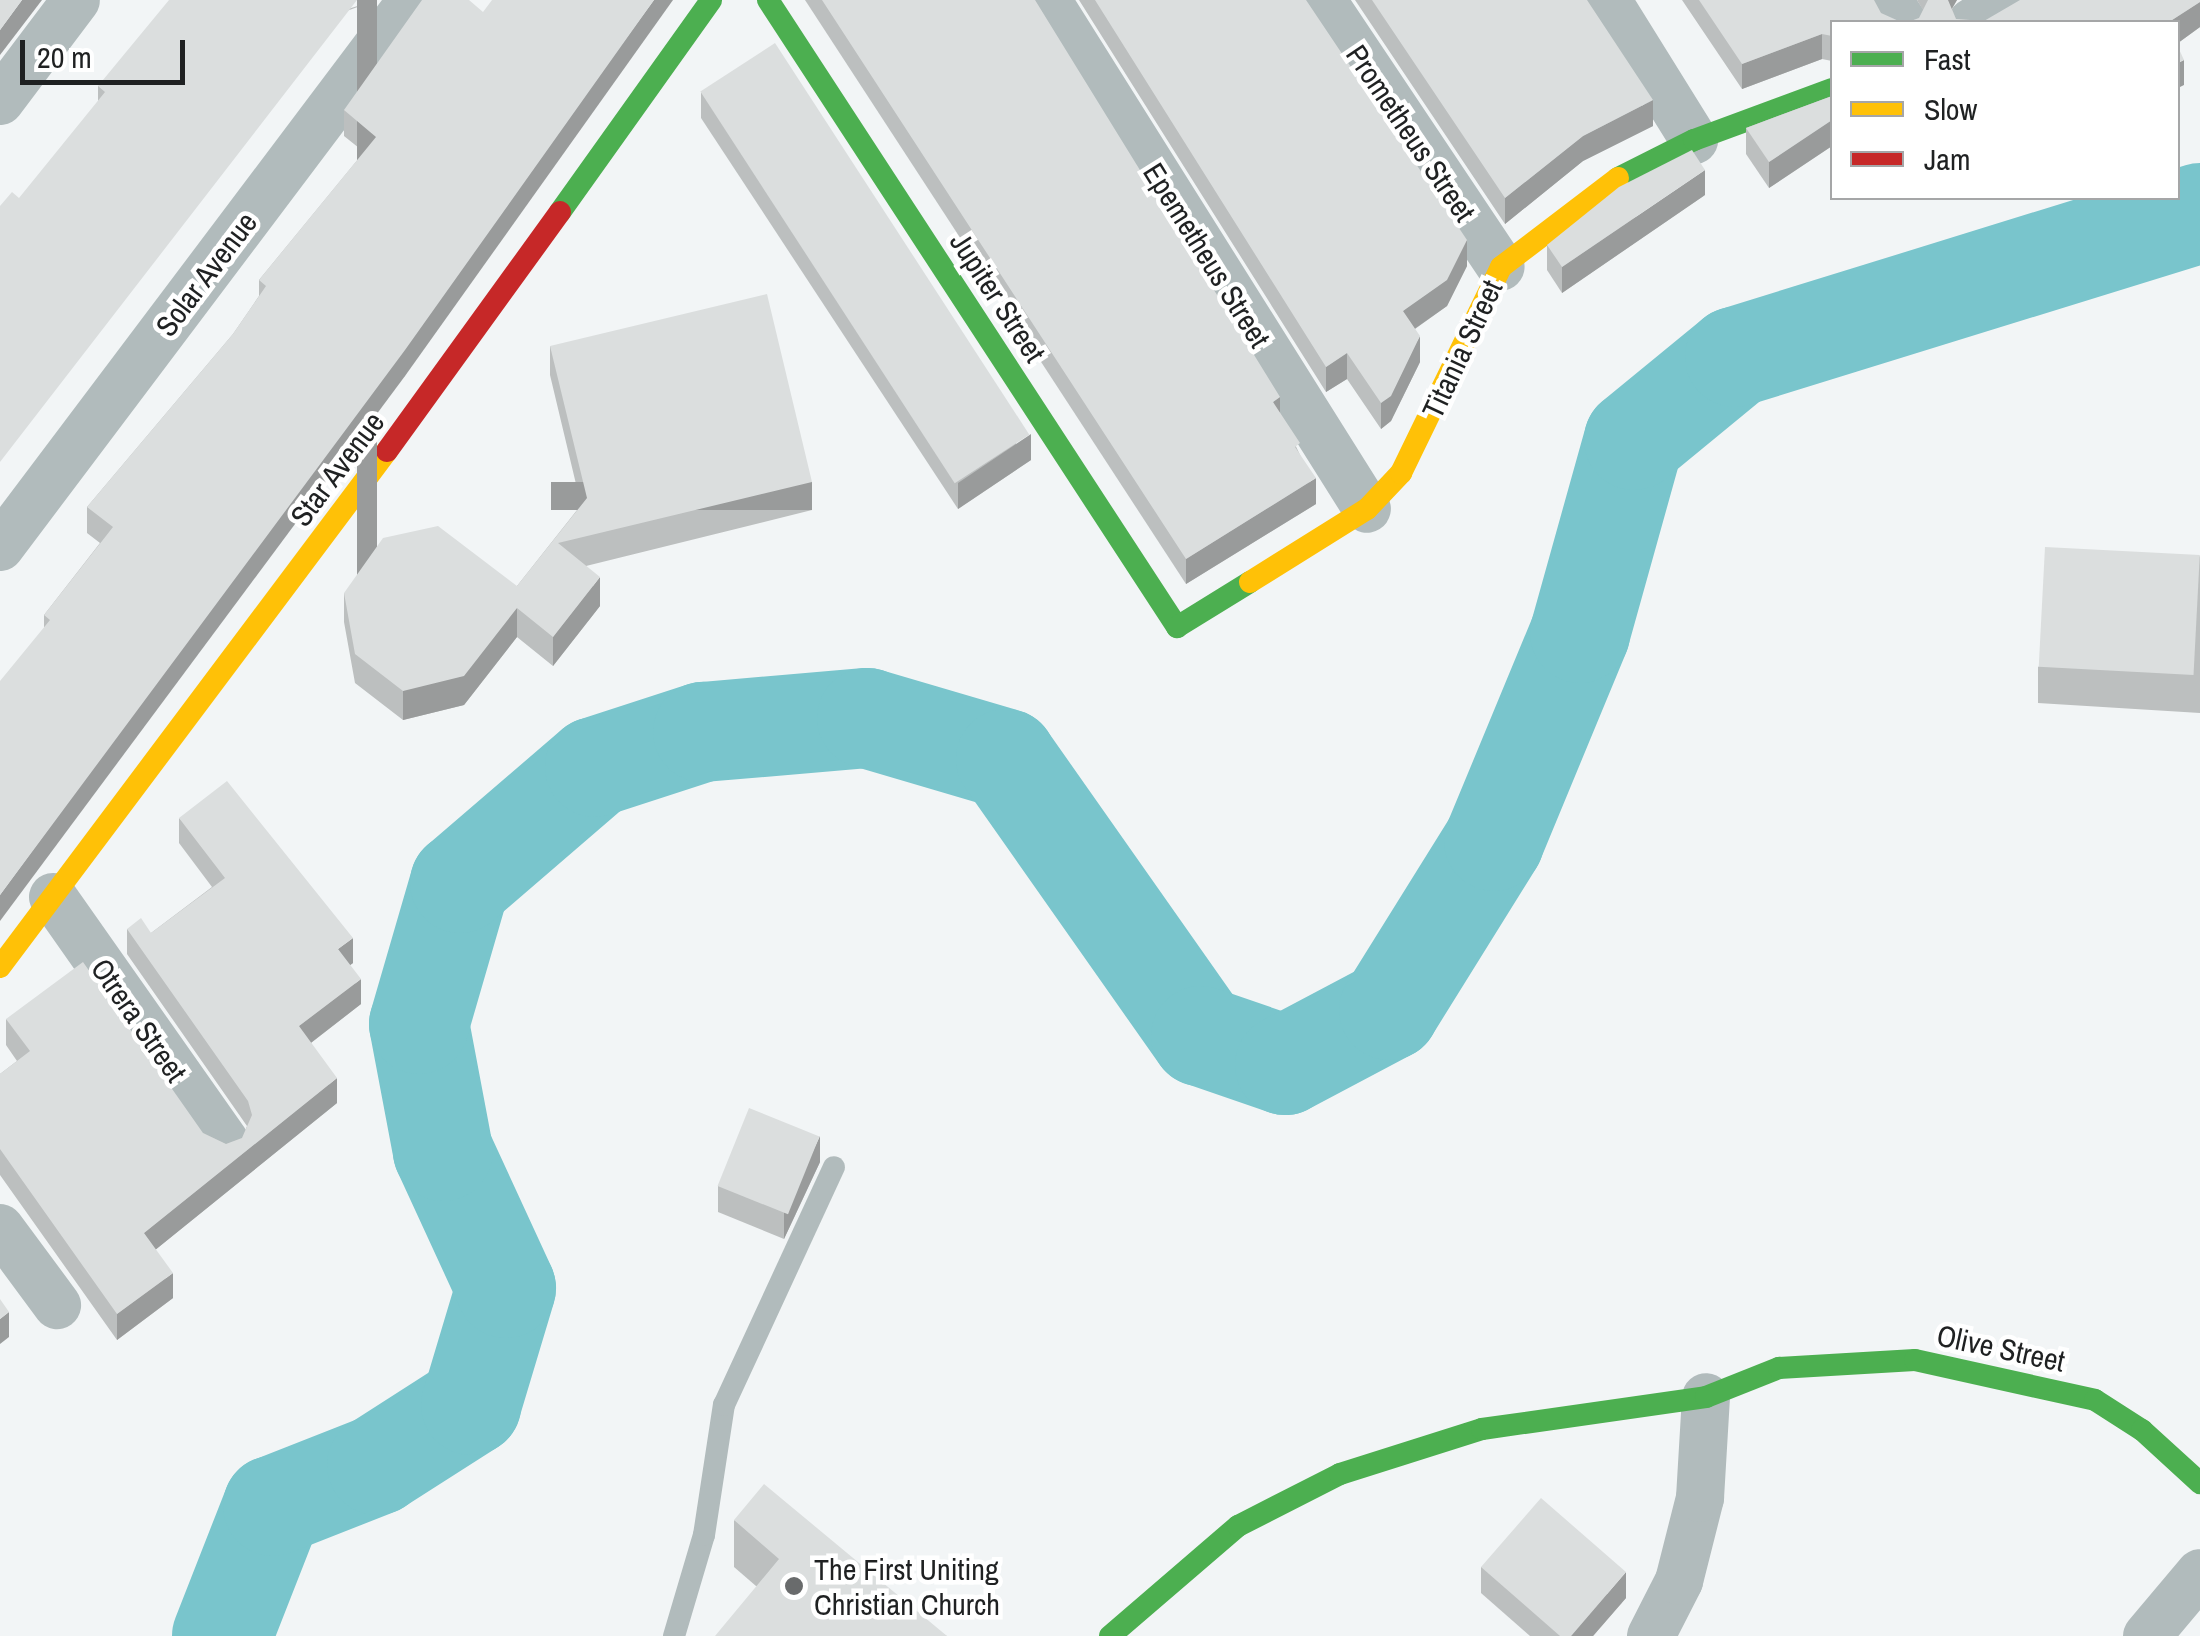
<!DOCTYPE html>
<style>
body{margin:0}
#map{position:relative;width:2200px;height:1636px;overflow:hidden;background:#f2f5f6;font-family:"Archivo Narrow",sans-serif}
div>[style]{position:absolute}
.river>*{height:100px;margin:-50px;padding:0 50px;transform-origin:50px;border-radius:50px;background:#79c5cc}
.lane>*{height:22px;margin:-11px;padding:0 11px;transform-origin:11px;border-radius:11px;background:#b1bbbc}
.street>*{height:48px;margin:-24px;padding:0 24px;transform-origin:24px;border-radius:24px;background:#b1bbbc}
.fast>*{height:22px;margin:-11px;padding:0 11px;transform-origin:11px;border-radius:11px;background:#4caf50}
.slow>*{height:22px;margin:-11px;padding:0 11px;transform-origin:11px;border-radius:11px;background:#ffc107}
.jam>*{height:22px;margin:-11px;padding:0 11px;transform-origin:11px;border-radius:11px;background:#c62828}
.wall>*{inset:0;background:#bcbfbf}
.shaded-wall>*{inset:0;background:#999b9b;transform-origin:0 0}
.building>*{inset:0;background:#dbdede;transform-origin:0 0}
.dots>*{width:28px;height:28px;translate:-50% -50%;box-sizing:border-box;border:5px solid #fff;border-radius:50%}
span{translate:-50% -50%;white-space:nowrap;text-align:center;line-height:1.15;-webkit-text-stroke:9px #fff;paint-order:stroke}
.street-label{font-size:30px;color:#1f2122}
.poi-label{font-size:30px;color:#1f2122}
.left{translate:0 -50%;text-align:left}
.legend{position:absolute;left:1830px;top:20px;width:350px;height:180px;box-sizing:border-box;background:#fff;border:2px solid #a5a6a7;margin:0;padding:12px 18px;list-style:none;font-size:30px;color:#1f2122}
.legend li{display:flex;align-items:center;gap:20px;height:50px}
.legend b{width:50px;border:2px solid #a5a6a7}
.scale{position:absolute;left:20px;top:40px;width:165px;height:45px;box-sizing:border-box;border:5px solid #1f2122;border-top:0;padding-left:12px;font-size:30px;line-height:35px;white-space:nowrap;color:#1f2122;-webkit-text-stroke:8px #fff;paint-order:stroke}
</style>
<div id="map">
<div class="river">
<i style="left:222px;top:1636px;width:140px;rotate:-68.6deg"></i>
<i style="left:273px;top:1506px;width:112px;rotate:-21.5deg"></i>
<i style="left:377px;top:1465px;width:112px;rotate:-32.6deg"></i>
<i style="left:471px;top:1405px;width:122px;rotate:-73.3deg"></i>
<i style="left:506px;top:1288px;width:151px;rotate:-114.7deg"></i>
<i style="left:443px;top:1151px;width:129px;rotate:-100.7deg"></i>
<i style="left:419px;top:1024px;width:147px;rotate:-73.8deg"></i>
<i style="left:460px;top:883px;width:178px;rotate:-40.7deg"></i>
<i style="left:595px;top:767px;width:114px;rotate:-18deg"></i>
<i style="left:703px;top:732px;width:165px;rotate:-4.9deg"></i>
<i style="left:867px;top:718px;width:145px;rotate:16.4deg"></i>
<i style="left:1006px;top:759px;width:339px;rotate:54.9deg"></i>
<i style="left:1201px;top:1036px;width:89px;rotate:19deg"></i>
<i style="left:1285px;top:1065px;width:118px;rotate:-27.9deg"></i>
<i style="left:1389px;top:1010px;width:199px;rotate:-58.1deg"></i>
<i style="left:1494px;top:841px;width:225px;rotate:-67.5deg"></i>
<i style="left:1580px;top:633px;width:200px;rotate:-74.4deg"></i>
<i style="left:1634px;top:440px;width:131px;rotate:-39.4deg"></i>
<i style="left:1735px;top:357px;width:487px;rotate:-17.2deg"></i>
</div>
<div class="lane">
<i style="left:674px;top:1636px;width:105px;rotate:-73.5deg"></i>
<i style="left:704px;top:1535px;width:132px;rotate:-81.3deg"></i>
<i style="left:724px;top:1405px;width:262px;rotate:-65.2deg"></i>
</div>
<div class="street">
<i style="left:1047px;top:0;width:601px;rotate:57.84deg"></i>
<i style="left:1322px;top:0;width:321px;rotate:56.2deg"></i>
<i style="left:1607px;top:0;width:165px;rotate:58.1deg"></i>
<i style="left:1888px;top:0;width:27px;rotate:56deg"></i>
<i style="left:1972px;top:22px;width:48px;rotate:-27.1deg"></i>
<i style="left:0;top:101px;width:126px;rotate:-53deg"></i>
<i style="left:0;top:547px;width:685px;rotate:-53.01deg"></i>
<i style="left:53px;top:897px;width:299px;rotate:54.9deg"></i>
<i style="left:0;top:1228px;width:96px;rotate:53.5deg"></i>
<i style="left:1651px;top:1636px;width:62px;rotate:-63deg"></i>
<i style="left:1679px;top:1581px;width:86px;rotate:-75.8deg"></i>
<i style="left:1700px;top:1498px;width:101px;rotate:-86.6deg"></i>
<i style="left:2147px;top:1636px;width:82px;rotate:-49.9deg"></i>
</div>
<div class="fast">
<i style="left:768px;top:0;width:749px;rotate:56.88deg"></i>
<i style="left:1177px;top:627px;width:86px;rotate:-31.7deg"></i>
<i style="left:1618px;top:178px;width:85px;rotate:-26.6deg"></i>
<i style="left:1694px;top:140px;width:147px;rotate:-20.3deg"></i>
<i style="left:560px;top:212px;width:260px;rotate:-54.5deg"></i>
<i style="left:1110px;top:1636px;width:169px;rotate:-40.7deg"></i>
<i style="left:1238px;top:1526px;width:114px;rotate:-27deg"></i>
<i style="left:1340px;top:1474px;width:149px;rotate:-17.6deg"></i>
<i style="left:1482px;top:1429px;width:226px;rotate:-8.1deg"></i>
<i style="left:1706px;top:1397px;width:79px;rotate:-21.7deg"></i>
<i style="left:1779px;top:1368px;width:136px;rotate:-3.4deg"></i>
<i style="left:1915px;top:1360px;width:184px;rotate:12.5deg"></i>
<i style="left:2095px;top:1400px;width:56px;rotate:32.6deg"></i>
<i style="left:2142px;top:1430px;width:79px;rotate:42.4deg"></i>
</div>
<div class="slow">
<i style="left:1250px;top:582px;width:138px;rotate:-32deg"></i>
<i style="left:1367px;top:509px;width:50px;rotate:-46.6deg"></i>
<i style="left:1401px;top:473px;width:229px;rotate:-64.1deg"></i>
<i style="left:1501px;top:267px;width:147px;rotate:-37.3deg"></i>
<i style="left:0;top:967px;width:645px;rotate:-53.13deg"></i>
</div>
<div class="jam">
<i style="left:387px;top:451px;width:295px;rotate:-54.1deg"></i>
</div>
<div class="wall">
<i style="clip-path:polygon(377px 0,98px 101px,98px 86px)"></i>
<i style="clip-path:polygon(805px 0,1035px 0,1280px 412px,1300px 455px,1316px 504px,1186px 584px)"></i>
<i style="clip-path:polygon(1079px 0,1306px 0,1467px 266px,1447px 306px,1415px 329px,1420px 362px,1391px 421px,1381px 429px,1347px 379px,1326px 392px)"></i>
<i style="clip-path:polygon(1355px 0,1587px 0,1653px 126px,1583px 161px,1505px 224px)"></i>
<i style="clip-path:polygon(1682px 0,1874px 0,1832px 22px,1832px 61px,1822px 59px,1742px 89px)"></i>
<i style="clip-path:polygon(1917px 0,1957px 0,1952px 9px,1956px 19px,1984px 21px,2200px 0,2200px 27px,2178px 43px,2178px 22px,1908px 22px,1919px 18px,1923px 10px)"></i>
<i style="clip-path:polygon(483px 12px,405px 376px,44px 628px,44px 615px,100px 543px,87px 533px,87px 507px,233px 334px,259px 296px,259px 280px,364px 152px,344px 136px,344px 110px)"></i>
<i style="clip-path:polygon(701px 92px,1031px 460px,958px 509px,701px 118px)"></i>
<i style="clip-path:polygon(1832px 96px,1832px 146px,1769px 188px,1746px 154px,1746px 128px)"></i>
<i style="clip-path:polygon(1705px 195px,1562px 293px,1547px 270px,1547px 245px)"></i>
<i style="clip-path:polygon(550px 346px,812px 510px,586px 566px,600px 606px,553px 666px,517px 637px,464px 705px,403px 720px,355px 683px,344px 622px,344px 593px,517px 586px,581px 505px,550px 375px)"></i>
<i style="clip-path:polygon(2200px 556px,2200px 713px,2038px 703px,2038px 667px)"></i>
<i style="clip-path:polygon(179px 818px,353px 963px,350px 965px,361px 1004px,311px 1043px,337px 1103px,155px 1250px,173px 1298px,117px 1340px,0 1175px,0 1074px,17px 1061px,6px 1045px,6px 1019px,203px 1133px,226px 1144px,242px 1138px,247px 1126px,127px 954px,127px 929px,151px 933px,212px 887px,179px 843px)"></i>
<i style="clip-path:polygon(820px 1162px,784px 1239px,718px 1212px,718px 1186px)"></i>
<i style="clip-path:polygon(734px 1520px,947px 1636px,756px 1586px,734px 1567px)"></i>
<i style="clip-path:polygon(1481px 1567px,1626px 1598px,1593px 1636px,1530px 1636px,1481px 1593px)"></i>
</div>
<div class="shaded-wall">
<i style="clip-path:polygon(22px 0,42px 0,0 55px,0 30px)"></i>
<i style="left:357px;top:0;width:20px;height:584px"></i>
<i style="clip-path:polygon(654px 0,673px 0,405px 376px,0 921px,0 895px)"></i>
<i style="clip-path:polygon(1945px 0,1957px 0,1945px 20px)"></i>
<i style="clip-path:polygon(2200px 2px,2200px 27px,2178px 43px,2178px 22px,2169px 22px)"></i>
<i style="clip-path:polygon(1822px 34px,1822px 59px,1742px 89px,1742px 64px)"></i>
<i style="clip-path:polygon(2184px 60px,2184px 85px,2178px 88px,2178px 63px)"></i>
<i style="clip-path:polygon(1653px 100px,1653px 126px,1583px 161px,1505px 224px,1505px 198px,1583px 136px)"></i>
<i style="clip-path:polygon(1832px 120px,1832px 146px,1769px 188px,1769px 162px)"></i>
<i style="clip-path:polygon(1705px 170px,1705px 195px,1562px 293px,1562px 267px)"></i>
<i style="clip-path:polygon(1467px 240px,1467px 266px,1447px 306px,1403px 337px,1403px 311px)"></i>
<i style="clip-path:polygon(1420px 336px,1420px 362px,1391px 421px,1381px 429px,1381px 403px)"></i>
<i style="clip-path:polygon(1347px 353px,1347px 379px,1326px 392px,1326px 367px)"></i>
<i style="clip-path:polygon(1280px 397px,1280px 422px,1273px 402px)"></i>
<i style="clip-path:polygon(1031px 434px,1031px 460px,958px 509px,958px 483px)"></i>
<i style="clip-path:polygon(1316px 478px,1316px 504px,1186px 584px,1186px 559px)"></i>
<i style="left:812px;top:482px;width:28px;height:261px;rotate:90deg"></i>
<i style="clip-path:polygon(600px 577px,600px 606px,553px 666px,553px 637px)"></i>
<i style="clip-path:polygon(517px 608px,517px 637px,464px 705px,403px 720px,403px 691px)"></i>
<i style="clip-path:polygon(353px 938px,353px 963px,338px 974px,338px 949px)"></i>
<i style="clip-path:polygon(361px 979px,361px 1004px,299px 1052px,299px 1026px)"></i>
<i style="clip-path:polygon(337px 1078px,337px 1103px,144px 1259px,144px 1233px)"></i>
<i style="clip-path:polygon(820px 1136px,820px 1162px,784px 1239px,784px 1213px)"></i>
<i style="clip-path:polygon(173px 1273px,173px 1298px,117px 1340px,117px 1314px)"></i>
<i style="clip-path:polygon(9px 1312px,9px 1337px,0 1344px,0 1319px)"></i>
<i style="clip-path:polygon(1626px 1572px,1626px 1598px,1593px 1636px,1571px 1636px)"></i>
</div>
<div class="building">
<i style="clip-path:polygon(0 0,22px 0,0 30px)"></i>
<i style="clip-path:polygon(169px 0,357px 0,0 462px,0 206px,12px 192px,19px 198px,105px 92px,98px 86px)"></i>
<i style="clip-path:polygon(422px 0,469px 0,483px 12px,492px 0,654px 0,405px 350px,0 895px,0 681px,50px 620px,44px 615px,113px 527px,87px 507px,233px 334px,266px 286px,259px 280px,376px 137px,344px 110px)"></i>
<i style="clip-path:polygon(822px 0,1035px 0,1280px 397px,1273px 402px,1300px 443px,1295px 447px,1316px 478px,1186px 559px)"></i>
<i style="clip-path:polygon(1095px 0,1306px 0,1467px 240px,1447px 280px,1403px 311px,1420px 336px,1391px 396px,1381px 403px,1347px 353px,1326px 367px)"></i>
<i style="clip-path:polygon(1372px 0,1587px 0,1653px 100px,1583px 136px,1505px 198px)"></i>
<i style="clip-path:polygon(1699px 0,1874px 0,1881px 13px,1901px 22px,1832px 22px,1832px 36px,1822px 34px,1742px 64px)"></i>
<i style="clip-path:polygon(1928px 0,1948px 0,1956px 19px,1984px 21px,2020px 0,2200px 0,2200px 2px,2169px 22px,1908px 22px,1919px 18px)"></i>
<i style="left:775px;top:43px;width:467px;height:89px;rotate:57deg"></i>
<i style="clip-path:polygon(2178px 47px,2184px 60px,2178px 63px)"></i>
<i style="clip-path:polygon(1832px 96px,1832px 120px,1769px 162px,1746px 128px)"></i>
<i style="clip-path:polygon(1692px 150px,1705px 170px,1562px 267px,1547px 245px,1619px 187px)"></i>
<i style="clip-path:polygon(767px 294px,812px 482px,558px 543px,600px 577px,553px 637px,517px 608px,464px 676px,403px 691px,355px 654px,344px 593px,383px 538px,438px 526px,517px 586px,587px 498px,550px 346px)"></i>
<i style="left:2045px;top:547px;width:155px;height:120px;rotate:3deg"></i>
<i style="clip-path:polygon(227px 781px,353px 938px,338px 949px,361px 979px,299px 1026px,337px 1078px,144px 1233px,173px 1273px,117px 1314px,0 1149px,0 1074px,30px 1051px,6px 1019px,83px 962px,203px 1133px,226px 1144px,242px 1138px,252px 1115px,248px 1101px,127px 929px,141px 918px,151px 933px,225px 878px,179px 818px)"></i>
<i style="left:749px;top:1108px;width:76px;height:84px;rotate:22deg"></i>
<i style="clip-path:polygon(0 1299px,9px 1312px,0 1319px)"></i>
<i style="clip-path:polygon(764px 1484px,947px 1636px,715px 1636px,779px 1559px,734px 1520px)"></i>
<i style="clip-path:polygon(1541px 1498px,1626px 1572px,1571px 1636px,1560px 1636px,1481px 1567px)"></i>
</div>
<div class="dots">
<i style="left:794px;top:1586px;background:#696b6c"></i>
</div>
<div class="street-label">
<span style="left:1411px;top:133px;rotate:56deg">Prometheus Street</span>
<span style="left:1207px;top:255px;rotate:58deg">Epemetheus Street</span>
<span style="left:206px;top:274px;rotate:-53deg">Solar Avenue</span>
<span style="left:998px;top:297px;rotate:57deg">Jupiter Street</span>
<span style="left:1462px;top:349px;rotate:-65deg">Titania Street</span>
<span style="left:337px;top:469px;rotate:-53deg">Star Avenue</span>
<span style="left:139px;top:1020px;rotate:55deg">Otrera Street</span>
<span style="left:2001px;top:1348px;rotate:12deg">Olive Street</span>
</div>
<div class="poi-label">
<span class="left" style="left:814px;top:1586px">The First Uniting<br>Christian Church</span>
</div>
<ul class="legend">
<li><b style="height:12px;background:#4caf50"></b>Fast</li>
<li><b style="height:12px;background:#ffc107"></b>Slow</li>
<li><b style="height:12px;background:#c62828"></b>Jam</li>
</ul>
<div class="scale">20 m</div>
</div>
